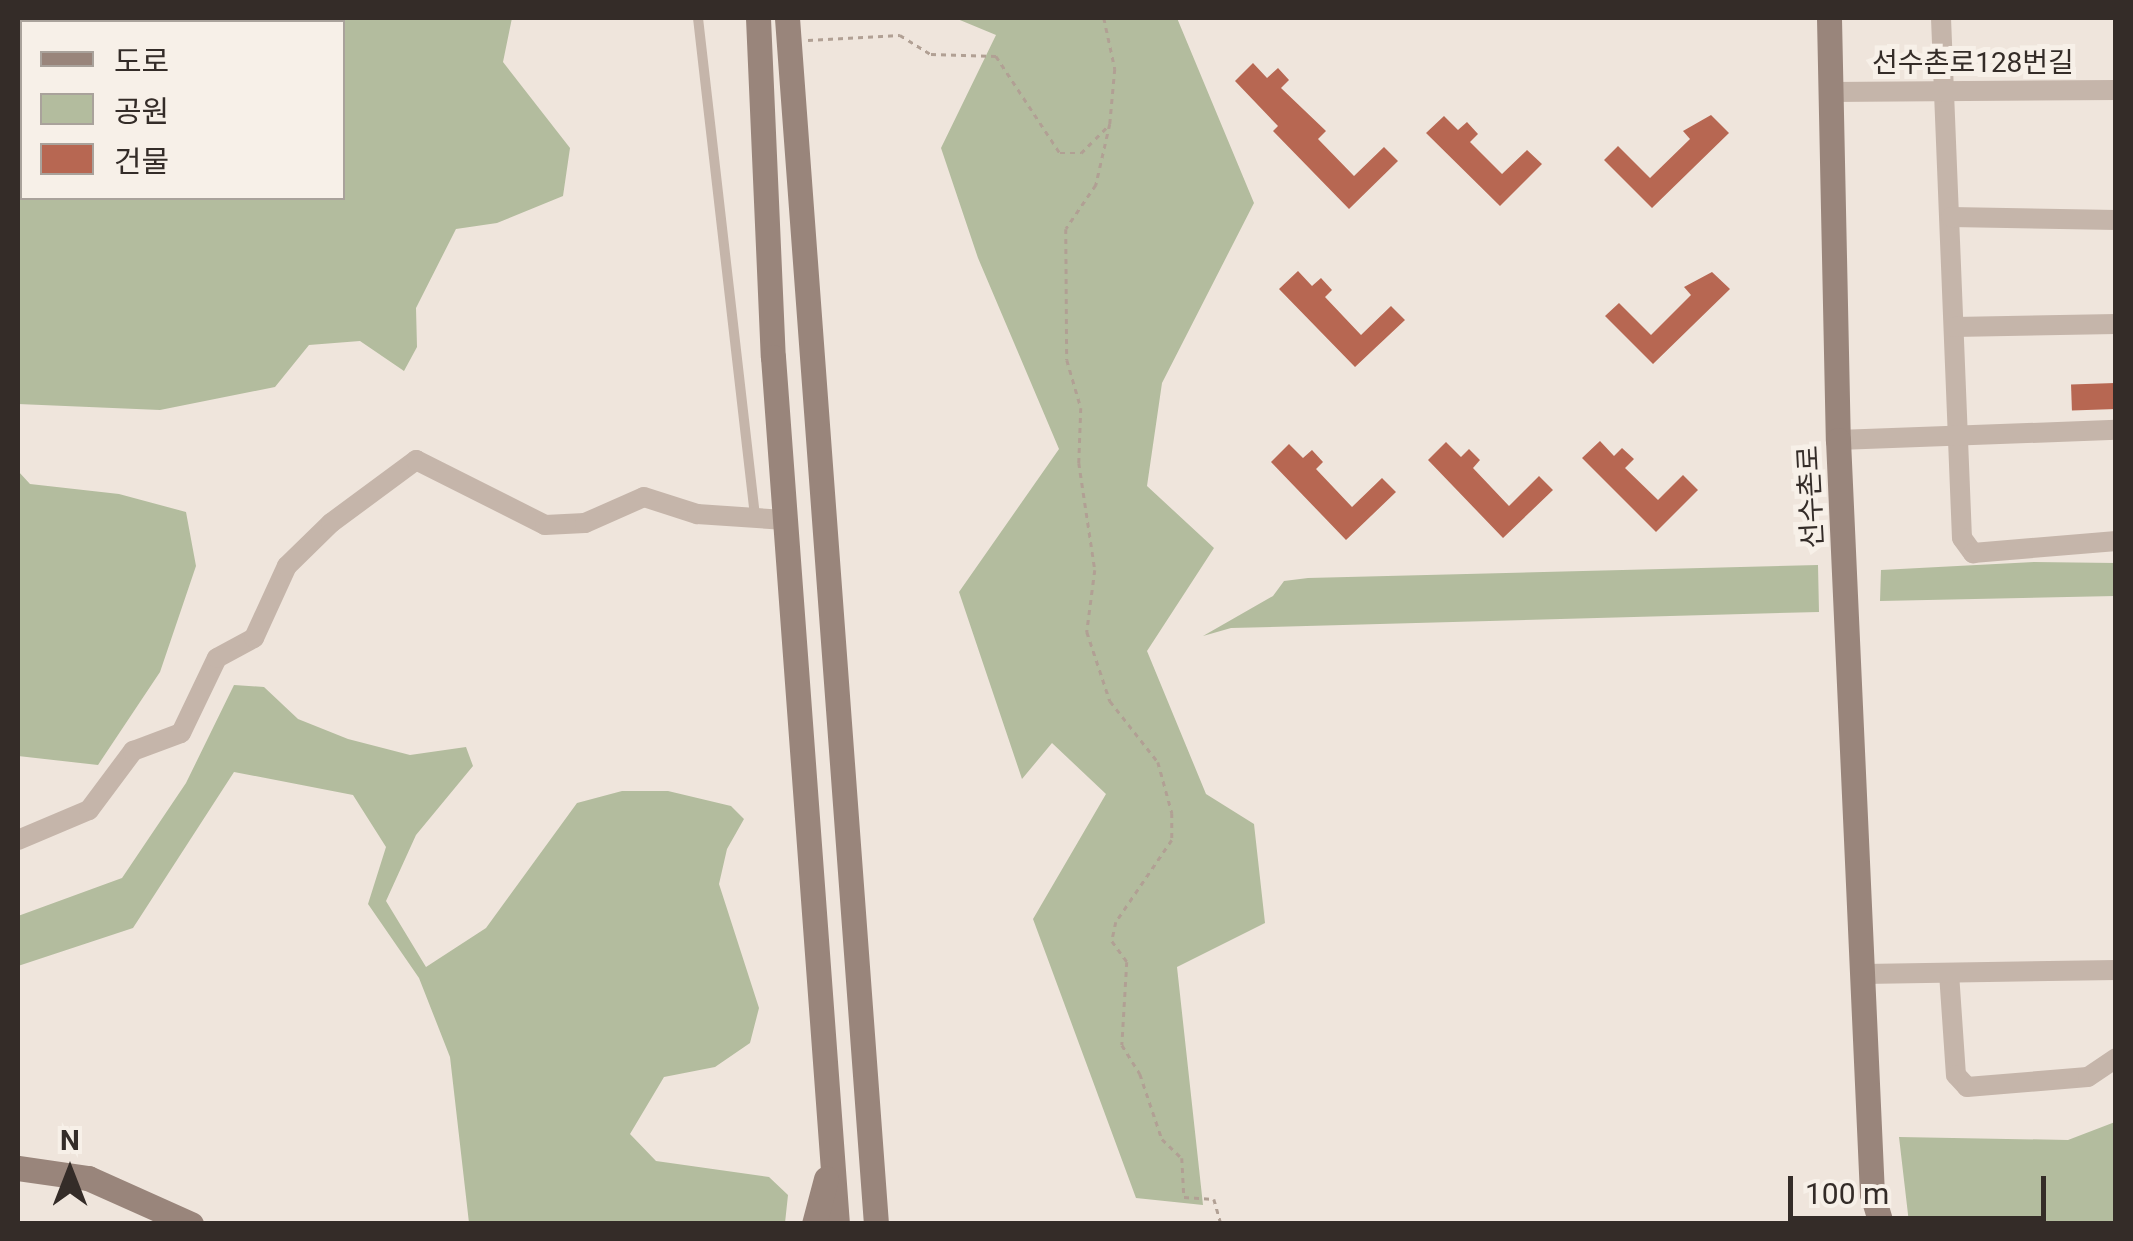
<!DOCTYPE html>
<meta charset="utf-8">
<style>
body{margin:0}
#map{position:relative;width:2133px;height:1241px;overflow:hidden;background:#efe5dc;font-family:Roboto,"Noto Sans KR",sans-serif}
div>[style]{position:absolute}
.green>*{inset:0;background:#b3bc9e}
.building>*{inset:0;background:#b76752;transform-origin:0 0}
.path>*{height:2.5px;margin-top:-1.25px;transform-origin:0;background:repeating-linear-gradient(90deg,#b1a094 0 5px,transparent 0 10px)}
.lane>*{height:10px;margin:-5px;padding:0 5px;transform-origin:5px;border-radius:5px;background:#c5b5aa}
.street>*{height:20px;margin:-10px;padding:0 10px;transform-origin:10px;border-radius:10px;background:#c5b5aa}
.secondary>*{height:25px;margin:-12.5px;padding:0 12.5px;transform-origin:12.5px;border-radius:12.5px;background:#99857b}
span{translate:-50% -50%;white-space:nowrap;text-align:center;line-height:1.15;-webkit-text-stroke:10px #f7f0e8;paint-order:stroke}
.street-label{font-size:28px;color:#342c28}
.frame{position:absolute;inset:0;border:20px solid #342c28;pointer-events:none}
.legend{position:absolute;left:20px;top:20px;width:325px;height:180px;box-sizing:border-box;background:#f7f0e8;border:2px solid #a9a29b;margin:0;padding:12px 18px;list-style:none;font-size:30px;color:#342c28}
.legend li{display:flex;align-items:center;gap:20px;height:50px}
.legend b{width:50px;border:2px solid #a9a29b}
.north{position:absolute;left:20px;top:1121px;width:100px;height:100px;-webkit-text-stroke:8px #f7f0e8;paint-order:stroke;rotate:0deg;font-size:28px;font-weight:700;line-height:40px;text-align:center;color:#342c28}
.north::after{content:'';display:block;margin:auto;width:35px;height:45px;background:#342c28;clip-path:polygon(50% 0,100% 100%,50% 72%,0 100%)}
.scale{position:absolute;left:1788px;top:1176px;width:258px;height:45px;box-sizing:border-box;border:5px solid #342c28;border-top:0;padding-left:12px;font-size:30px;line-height:35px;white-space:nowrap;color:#342c28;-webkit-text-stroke:8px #f7f0e8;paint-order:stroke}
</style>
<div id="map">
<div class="green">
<i style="clip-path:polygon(evenodd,18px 18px,512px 18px,503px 62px,570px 148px,563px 196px,497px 223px,456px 229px,416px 308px,417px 347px,404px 371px,360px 341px,309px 345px,275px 387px,160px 410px,18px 404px,18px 18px,22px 22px,342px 22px,342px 198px,22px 198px,22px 22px)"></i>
<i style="clip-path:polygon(955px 18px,1177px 18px,1254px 203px,1162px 383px,1147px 486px,1214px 548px,1147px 651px,1206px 794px,1254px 824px,1265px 923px,1177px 967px,1203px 1205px,1136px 1198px,1033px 919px,1106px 794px,1052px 743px,1022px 779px,959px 592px,1059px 449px,978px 258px,941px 148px,996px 35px)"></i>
<i style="clip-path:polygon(18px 471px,30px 484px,119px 494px,186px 512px,196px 566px,160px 672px,98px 765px,18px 756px)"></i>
<i style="clip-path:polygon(2034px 562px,2115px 563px,2115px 596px,1880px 601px,1881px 570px)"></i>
<i style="clip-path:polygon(1818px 565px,1819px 612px,1231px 628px,1203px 636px,1273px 596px,1284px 581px,1308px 578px)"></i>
<i style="clip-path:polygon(234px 685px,264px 687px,298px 719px,348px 739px,410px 755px,466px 747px,473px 766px,416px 835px,386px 901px,426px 967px,486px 928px,577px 803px,622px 791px,668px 791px,731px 806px,744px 819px,727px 849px,719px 884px,759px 1008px,750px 1043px,715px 1067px,664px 1077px,630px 1134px,656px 1161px,769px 1177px,788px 1195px,785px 1223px,469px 1223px,450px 1057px,419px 978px,368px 904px,386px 847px,353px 795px,234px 772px,133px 928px,18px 966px,18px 916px,122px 878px,186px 783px)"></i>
<i style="clip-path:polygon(2115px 1122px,2115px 1223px,1909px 1223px,1899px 1137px,2068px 1140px)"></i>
</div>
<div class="building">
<i style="clip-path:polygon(1253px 63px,1267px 78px,1278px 68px,1289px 80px,1281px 88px,1326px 131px,1318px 139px,1354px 176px,1384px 147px,1398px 161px,1349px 209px,1273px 131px,1278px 126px,1235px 81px)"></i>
<i style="clip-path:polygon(1711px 115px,1729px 133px,1652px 208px,1604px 160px,1618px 146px,1650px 178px,1690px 139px,1683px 131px)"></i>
<i style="clip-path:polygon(1444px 116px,1458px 130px,1467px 122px,1478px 134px,1470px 142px,1502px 174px,1527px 150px,1542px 164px,1500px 206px,1426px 133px)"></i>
<i style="clip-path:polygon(1298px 271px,1312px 286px,1321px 278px,1332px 290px,1325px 297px,1361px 335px,1391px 306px,1405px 320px,1355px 367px,1279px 289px)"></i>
<i style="clip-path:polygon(1712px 272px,1730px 289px,1653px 364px,1605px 316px,1619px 303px,1651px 335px,1691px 295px,1684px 287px)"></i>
<i style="left:2115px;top:383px;width:26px;height:44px;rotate:88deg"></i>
<i style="clip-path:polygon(1600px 441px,1614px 456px,1622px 448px,1634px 459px,1625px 468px,1658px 500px,1683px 475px,1698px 490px,1656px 532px,1582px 458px)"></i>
<i style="clip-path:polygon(1446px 442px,1461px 457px,1469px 449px,1480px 460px,1473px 468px,1509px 506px,1539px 476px,1553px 490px,1503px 538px,1428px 460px)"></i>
<i style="clip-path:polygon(1289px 444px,1303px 458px,1312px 450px,1323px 462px,1316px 469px,1352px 507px,1382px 478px,1396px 492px,1346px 540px,1271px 462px)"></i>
</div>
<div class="path">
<i style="left:1104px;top:18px;width:52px;rotate:77.8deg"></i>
<i style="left:1115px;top:69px;width:55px;rotate:95.2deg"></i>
<i style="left:1110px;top:124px;width:63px;rotate:102.9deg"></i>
<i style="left:1096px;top:185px;width:53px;rotate:124.3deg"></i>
<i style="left:1066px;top:229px;width:131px;rotate:89.6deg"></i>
<i style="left:1067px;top:360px;width:50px;rotate:73.7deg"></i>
<i style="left:1081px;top:408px;width:55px;rotate:92.1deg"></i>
<i style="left:1079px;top:463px;width:108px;rotate:81.5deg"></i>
<i style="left:1095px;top:570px;width:63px;rotate:97.4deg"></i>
<i style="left:1087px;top:632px;width:73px;rotate:71.6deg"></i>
<i style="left:1110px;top:701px;width:78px;rotate:51.8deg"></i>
<i style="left:1158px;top:762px;width:53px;rotate:74.6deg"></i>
<i style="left:1172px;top:813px;width:27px;rotate:90deg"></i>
<i style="left:1172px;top:840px;width:99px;rotate:124.3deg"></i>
<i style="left:1116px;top:922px;width:19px;rotate:102deg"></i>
<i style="left:1112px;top:941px;width:26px;rotate:54deg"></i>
<i style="left:1127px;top:962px;width:83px;rotate:93.4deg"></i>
<i style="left:1122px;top:1045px;width:34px;rotate:58deg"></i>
<i style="left:1140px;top:1074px;width:69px;rotate:71.3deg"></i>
<i style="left:1162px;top:1139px;width:28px;rotate:44deg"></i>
<i style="left:1182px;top:1158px;width:39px;rotate:87deg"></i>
<i style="left:1184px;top:1197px;width:30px;rotate:4deg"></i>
<i style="left:1214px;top:1199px;width:26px;rotate:74deg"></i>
<i style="left:808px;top:40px;width:92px;rotate:-3.1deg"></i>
<i style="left:900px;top:35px;width:36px;rotate:32deg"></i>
<i style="left:931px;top:54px;width:65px;rotate:1.8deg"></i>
<i style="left:996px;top:56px;width:116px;rotate:56.6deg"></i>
<i style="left:1060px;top:153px;width:21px"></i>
<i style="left:1081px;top:153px;width:40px;rotate:-45deg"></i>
</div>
<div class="lane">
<i style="left:698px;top:18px;width:501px;rotate:83.47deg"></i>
</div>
<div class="street">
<i style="left:1941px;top:18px;width:520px;rotate:87.69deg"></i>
<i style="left:1962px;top:538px;width:19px;rotate:54deg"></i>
<i style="left:1973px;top:553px;width:144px;rotate:-4.8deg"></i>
<i style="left:1831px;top:92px;width:285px;rotate:-0.4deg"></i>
<i style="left:1951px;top:217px;width:165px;rotate:1deg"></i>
<i style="left:1954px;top:327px;width:162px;rotate:-1.1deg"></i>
<i style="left:1838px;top:440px;width:278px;rotate:-2.1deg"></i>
<i style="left:18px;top:840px;width:77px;rotate:-22.9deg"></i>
<i style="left:89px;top:810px;width:74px;rotate:-53.3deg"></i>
<i style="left:133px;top:751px;width:51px;rotate:-20.6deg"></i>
<i style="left:181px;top:733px;width:83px;rotate:-64.4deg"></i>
<i style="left:217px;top:658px;width:42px;rotate:-28.4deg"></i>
<i style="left:254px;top:638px;width:79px;rotate:-65.4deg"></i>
<i style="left:287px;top:566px;width:62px;rotate:-44.3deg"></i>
<i style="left:331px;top:523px;width:106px;rotate:-36.5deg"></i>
<i style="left:416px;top:460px;width:144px;rotate:26.7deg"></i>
<i style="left:545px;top:525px;width:40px;rotate:-2.9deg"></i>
<i style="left:585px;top:523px;width:64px;rotate:-23.8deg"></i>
<i style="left:644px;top:497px;width:56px;rotate:17.8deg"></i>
<i style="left:697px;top:514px;width:89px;rotate:3.9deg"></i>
<i style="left:1949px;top:973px;width:102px;rotate:86.1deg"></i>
<i style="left:1956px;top:1075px;width:16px;rotate:47deg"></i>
<i style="left:1967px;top:1087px;width:121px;rotate:-4.7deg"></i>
<i style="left:2088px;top:1077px;width:34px;rotate:-34deg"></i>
<i style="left:1864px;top:974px;width:252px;rotate:-0.9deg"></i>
</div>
<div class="secondary">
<i style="left:758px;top:18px;width:339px;rotate:87.5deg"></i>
<i style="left:773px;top:357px;width:869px;rotate:85.78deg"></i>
<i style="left:787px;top:18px;width:1209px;rotate:85.78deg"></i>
<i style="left:1829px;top:18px;width:422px;rotate:88.8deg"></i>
<i style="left:1838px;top:440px;width:755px;rotate:87.42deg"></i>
<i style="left:1872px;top:1194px;width:31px;rotate:73deg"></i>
<i style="left:18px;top:1168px;width:71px;rotate:8.1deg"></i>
<i style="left:88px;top:1178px;width:113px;rotate:24.1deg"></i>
<i style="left:814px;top:1224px;width:47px;rotate:-75.1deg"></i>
</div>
<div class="street-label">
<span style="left:1973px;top:63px">선수촌로128번길</span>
<span style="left:1811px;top:497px;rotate:-93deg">선수촌로</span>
</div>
<div class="frame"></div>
<ul class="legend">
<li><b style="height:12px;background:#99857b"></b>도로</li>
<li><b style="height:28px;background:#b3bc9e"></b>공원</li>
<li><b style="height:28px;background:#b76752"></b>건물</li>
</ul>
<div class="north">N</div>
<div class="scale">100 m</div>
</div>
